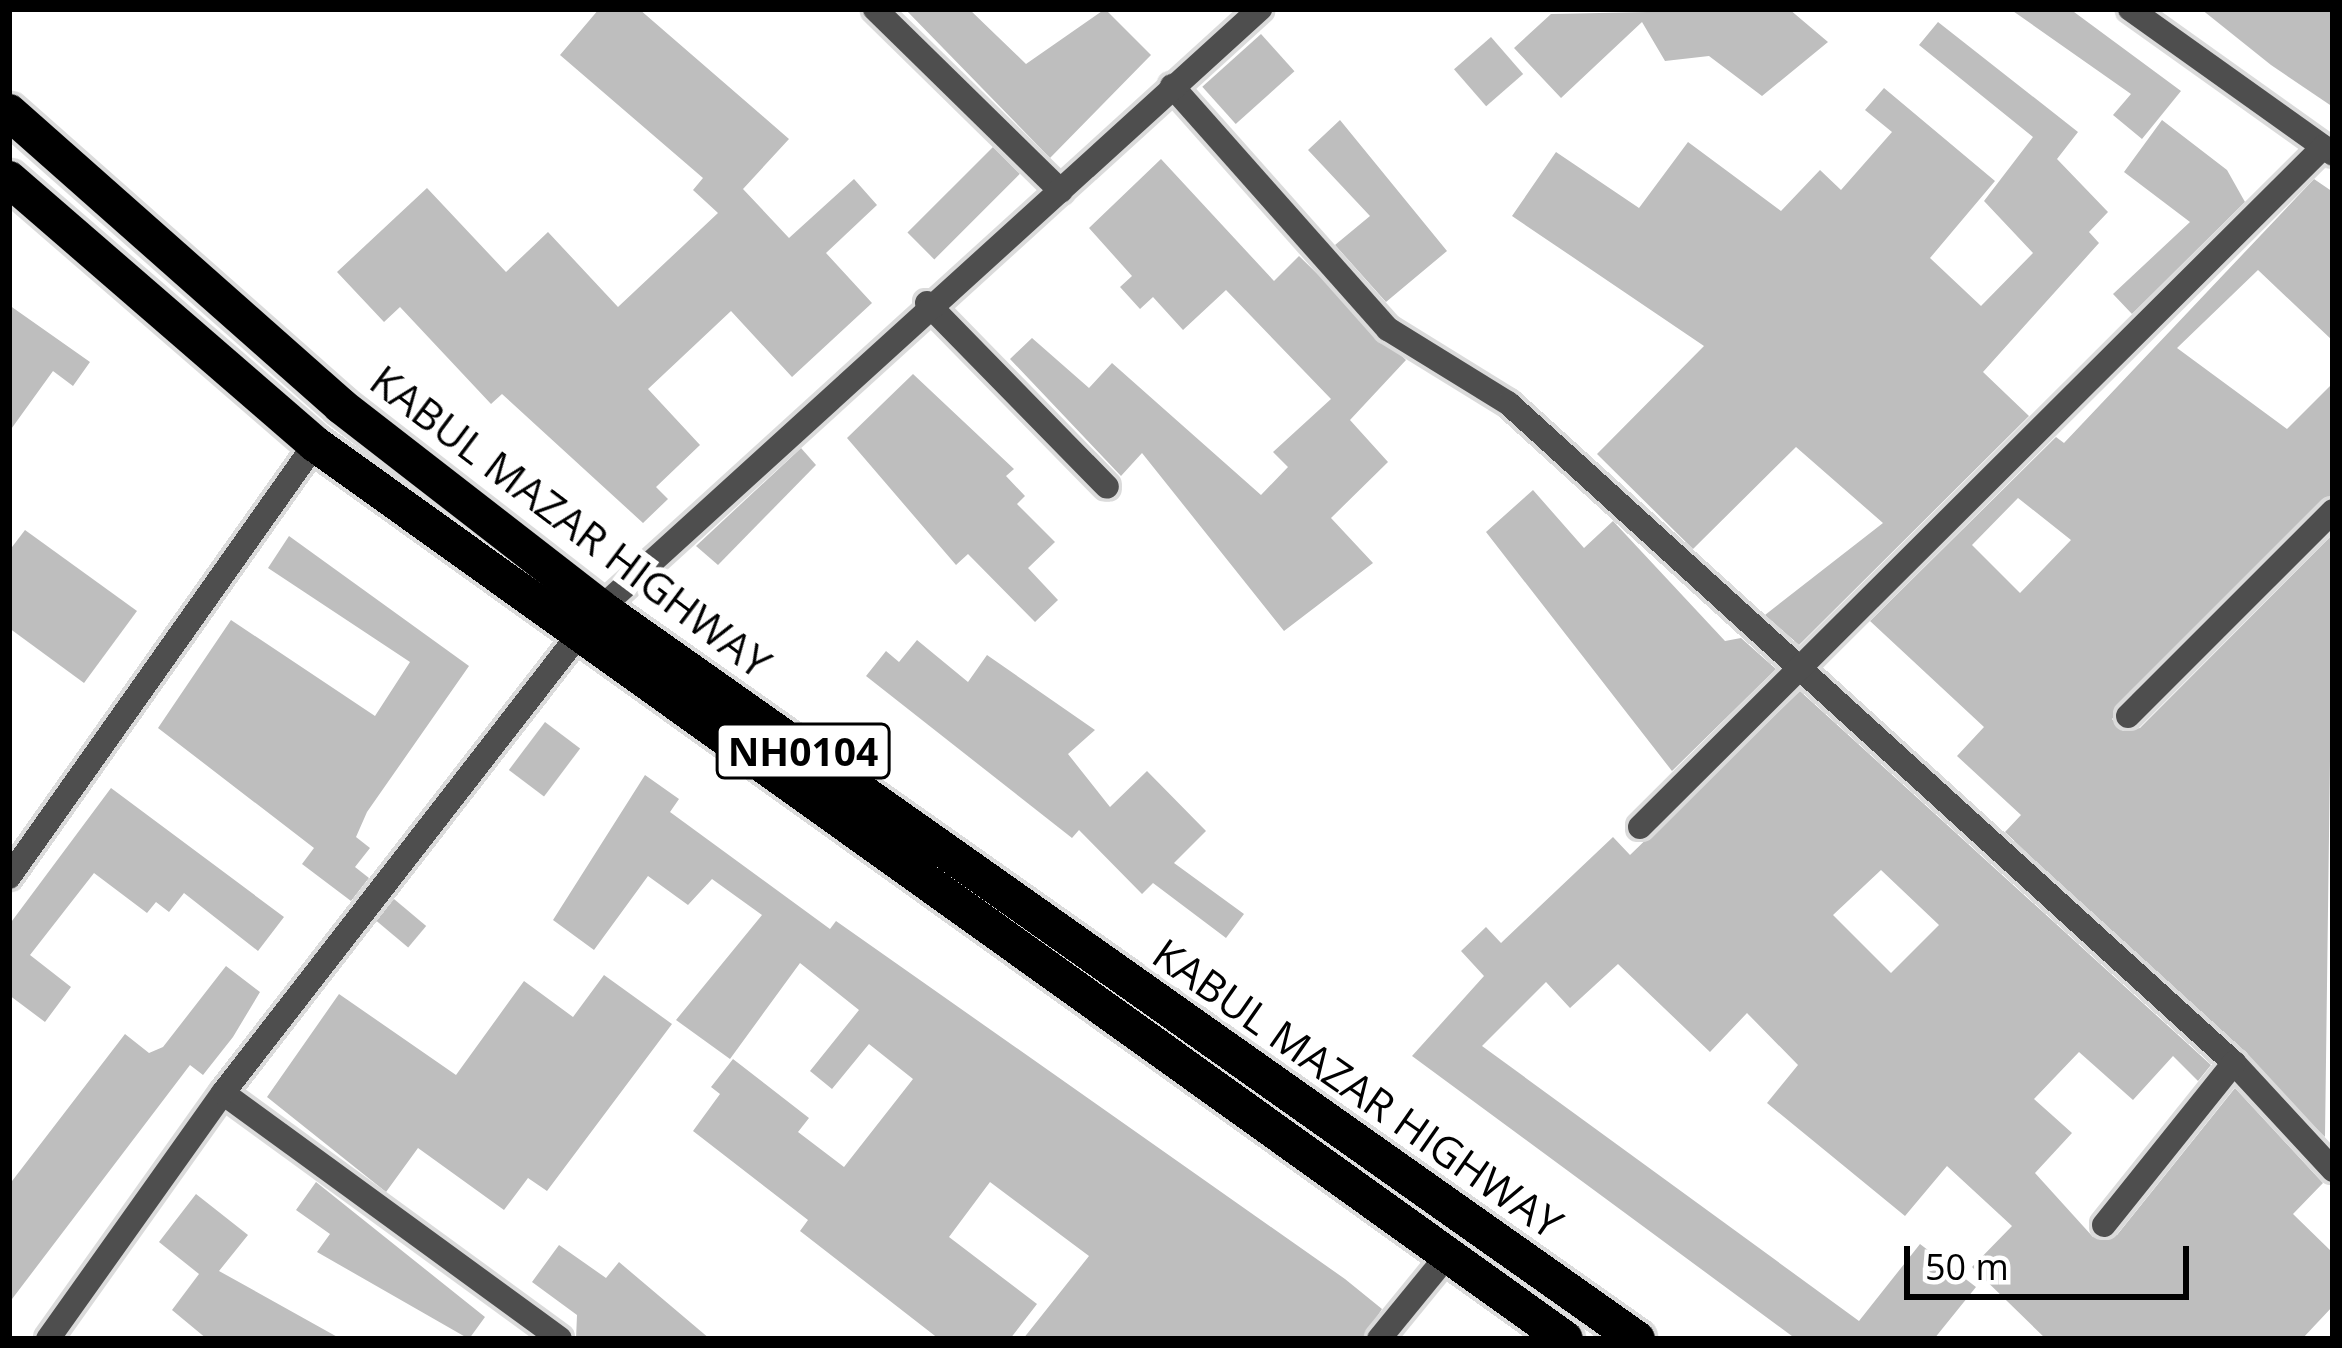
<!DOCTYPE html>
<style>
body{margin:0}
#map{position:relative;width:2342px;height:1348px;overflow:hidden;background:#fff;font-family:"Open Sans",sans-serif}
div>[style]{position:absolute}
.building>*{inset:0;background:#bebebe;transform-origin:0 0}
.roads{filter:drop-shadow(3px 0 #dbdbdb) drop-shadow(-3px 0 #dbdbdb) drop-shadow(0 3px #dbdbdb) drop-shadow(0 -3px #dbdbdb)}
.street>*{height:24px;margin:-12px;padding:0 12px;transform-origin:12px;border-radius:12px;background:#4e4e4e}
.highway>*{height:36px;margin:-18px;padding:0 18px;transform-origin:18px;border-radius:18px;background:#000}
span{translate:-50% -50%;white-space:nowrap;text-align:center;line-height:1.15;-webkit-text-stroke:12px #fff;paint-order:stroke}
.shield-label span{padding:3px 9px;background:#fff;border:3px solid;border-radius:9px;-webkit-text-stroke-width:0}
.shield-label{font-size:39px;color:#000;font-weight:700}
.street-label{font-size:42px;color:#000}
.frame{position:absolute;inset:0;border:12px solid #000;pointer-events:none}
.scale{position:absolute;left:1904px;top:1246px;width:285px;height:54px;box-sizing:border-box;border:6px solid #000;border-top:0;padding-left:15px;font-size:36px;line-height:42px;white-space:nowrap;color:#000;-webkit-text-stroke:9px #fff;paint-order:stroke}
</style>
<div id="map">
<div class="building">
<i style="clip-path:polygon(599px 9px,639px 9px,789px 139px,743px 189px,789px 238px,854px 179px,877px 205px,826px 253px,872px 303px,792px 377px,731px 311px,648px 389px,700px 445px,656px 487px,668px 499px,643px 523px,502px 394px,491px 404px,400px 307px,384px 322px,337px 272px,427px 188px,506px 272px,548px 232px,618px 307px,718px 213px,693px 190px,703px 178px,560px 55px)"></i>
<i style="clip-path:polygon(905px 9px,969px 9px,1026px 64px,1105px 9px,1151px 55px,1050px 158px)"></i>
<i style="clip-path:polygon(1789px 9px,1828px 42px,1762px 96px,1709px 56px,1665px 61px,1642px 22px,1561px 98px,1514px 48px,1551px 14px)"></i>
<i style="clip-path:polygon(2010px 9px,2070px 9px,2181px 91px,2142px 139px,2113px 115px,2131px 94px)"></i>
<i style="clip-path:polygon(2201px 9px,2333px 9px,2333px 107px,2271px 65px)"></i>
<i style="clip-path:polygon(1938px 22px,2078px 132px,2057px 159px,2108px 212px,2089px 232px,2099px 243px,1983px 372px,2029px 416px,1799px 645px,1765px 615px,1883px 523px,1796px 447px,1693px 549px,1597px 454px,1704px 346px,1512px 216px,1556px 152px,1639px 208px,1688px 142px,1781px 211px,1820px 170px,1841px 190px,1892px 132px,1865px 110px,1884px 88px,1995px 181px,1930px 258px,1981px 306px,2033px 253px,1984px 201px,2033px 137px,1919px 45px)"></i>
<i style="left:1261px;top:34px;width:50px;height:79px;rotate:48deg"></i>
<i style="left:1491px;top:37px;width:49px;height:49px;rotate:49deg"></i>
<i style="clip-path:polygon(1340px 120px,1447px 251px,1386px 302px,1335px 245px,1370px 216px,1308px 150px)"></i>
<i style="clip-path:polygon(2162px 120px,2227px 170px,2245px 202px,2132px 314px,2113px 294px,2190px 222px,2124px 172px)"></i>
<i style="left:993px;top:147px;width:38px;height:121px;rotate:45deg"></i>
<i style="clip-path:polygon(1161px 159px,1274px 281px,1299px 256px,1406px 360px,1350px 420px,1388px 462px,1331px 518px,1373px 563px,1284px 631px,1142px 453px,1121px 476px,1010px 359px,1032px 338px,1089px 388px,1112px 363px,1261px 495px,1288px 467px,1273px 452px,1331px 399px,1226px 290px,1183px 330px,1153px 297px,1140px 309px,1120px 287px,1132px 276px,1089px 228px)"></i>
<i style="clip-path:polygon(evenodd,2314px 179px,2333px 192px,2333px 341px,2258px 270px,2177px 348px,2287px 429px,2333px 383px,2333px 495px,2112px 719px,2123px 731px,2140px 728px,2333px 534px,2325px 1137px,2005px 832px,2021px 815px,1957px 756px,1984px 727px,1870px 621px,2056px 437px,2064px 443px,2314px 179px,2018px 498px,2071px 540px,2020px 593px,1972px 545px,2018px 498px)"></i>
<i style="clip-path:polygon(9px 305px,90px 362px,73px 386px,53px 371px,9px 432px)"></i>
<i style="clip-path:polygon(913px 374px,1014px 469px,1006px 476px,1025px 496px,1017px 504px,1055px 542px,1028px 568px,1058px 600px,1035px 622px,968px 554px,956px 565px,847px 438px)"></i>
<i style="clip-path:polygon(801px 448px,816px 465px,718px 565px,696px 546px)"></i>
<i style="clip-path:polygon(1533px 490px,1584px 548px,1613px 521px,1725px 641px,1741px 638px,1776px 669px,1672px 771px,1486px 532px)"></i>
<i style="clip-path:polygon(25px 530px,137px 611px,84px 683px,9px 628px,9px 551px)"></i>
<i style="clip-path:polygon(289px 536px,469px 666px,367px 812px,356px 837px,370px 848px,355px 867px,369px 878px,351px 901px,302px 864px,314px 848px,158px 728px,231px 620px,375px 716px,410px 662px,268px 568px)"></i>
<i style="clip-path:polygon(917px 640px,968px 682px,987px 655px,1095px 730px,1068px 754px,1110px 807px,1147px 771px,1206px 831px,1174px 863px,1244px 914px,1226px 938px,1153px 883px,1142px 894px,1079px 830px,1072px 838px,866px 676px,886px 651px,899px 662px)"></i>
<i style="clip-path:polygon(evenodd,1800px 691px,2211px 1065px,2198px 1081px,2173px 1056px,2133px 1100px,2079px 1052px,2034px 1099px,2072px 1133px,2035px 1173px,2093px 1237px,2117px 1235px,2235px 1088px,2323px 1183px,2293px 1214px,2333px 1253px,2333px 1306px,2302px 1339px,2046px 1339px,1972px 1267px,2012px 1226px,1947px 1166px,1905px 1216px,1767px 1103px,1798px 1065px,1747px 1013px,1710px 1052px,1618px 964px,1570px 1008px,1546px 982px,1482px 1046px,1859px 1321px,1920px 1244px,1976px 1287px,1934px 1339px,1796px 1339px,1412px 1056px,1484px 976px,1461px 951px,1486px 927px,1501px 943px,1613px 837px,1630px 855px,1800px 691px,1881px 870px,1939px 925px,1891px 973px,1833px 915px,1881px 870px)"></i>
<i style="left:545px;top:722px;width:44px;height:60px;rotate:37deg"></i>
<i style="clip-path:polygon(645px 775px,679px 799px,670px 812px,830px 929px,836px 921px,1345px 1279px,1382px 1309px,1363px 1339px,1023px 1339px,1089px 1256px,990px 1182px,949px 1237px,1037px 1304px,1010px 1339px,939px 1339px,800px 1231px,808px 1220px,693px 1131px,720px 1094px,711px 1087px,733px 1059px,809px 1118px,798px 1132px,844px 1167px,913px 1079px,869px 1044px,832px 1089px,810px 1071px,859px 1010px,800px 963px,730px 1059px,676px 1020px,762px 915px,712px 879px,688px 905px,648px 876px,594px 950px,553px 920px)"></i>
<i style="clip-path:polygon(111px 788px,284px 917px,258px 951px,184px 893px,169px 912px,156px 902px,147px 913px,94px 873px,30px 955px,71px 987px,45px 1022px,9px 995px,9px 925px)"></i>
<i style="left:394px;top:899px;width:42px;height:28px;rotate:40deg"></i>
<i style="clip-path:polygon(226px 966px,260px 992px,233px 1037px,203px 1075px,190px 1065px,9px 1303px,9px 1185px,125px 1034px,149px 1053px,163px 1047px)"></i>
<i style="clip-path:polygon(604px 975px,672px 1024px,547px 1191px,528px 1178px,504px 1210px,418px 1148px,386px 1192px,267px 1097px,339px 994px,456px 1075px,524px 981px,573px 1017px)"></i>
<i style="clip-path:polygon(316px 1182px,485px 1317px,469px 1339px,317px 1252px,330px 1234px,296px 1210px)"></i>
<i style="clip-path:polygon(196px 1194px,248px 1235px,219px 1271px,341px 1339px,207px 1339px,172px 1310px,199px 1274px,159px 1242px)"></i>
<i style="clip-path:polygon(559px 1245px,606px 1278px,619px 1262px,710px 1339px,576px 1339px,577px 1315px,532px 1282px)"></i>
</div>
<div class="roads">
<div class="street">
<i style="left:875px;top:9px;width:260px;rotate:44.4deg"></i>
<i style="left:2130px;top:9px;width:249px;rotate:35.5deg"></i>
<i style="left:1172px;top:86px;width:325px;rotate:48.4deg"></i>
<i style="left:1388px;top:329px;width:141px;rotate:31.7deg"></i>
<i style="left:1508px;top:403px;width:981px;rotate:42.27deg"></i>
<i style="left:2234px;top:1063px;width:146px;rotate:47.2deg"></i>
<i style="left:927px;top:303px;width:257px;rotate:45.6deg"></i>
<i style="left:601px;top:608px;width:891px;rotate:-42.27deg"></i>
<i style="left:2128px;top:716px;width:290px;rotate:-45deg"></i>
<i style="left:1640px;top:827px;width:964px;rotate:-44.87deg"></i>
<i style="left:9px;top:877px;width:530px;rotate:-54.75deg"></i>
<i style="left:223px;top:1093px;width:417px;rotate:36.1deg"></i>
<i style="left:2104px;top:1225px;width:208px;rotate:-51.3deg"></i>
<i style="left:48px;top:1339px;width:302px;rotate:-54.6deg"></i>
<i style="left:223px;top:1093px;width:576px;rotate:-52.19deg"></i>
<i style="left:1379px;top:1339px;width:107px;rotate:-50.7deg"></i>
</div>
<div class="highway">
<i style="left:9px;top:112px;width:443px;rotate:41.5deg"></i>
<i style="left:341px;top:406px;width:329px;rotate:37.8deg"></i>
<i style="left:601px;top:608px;width:1268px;rotate:35.21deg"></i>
<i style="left:9px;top:179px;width:405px;rotate:40.9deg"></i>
<i style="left:315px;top:444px;width:1537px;rotate:35.6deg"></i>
</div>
</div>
<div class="shield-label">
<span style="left:803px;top:751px">NH0104</span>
</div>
<div class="street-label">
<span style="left:571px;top:521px;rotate:37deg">KABUL MAZAR HIGHWAY</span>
<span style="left:1358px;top:1088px;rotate:35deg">KABUL MAZAR HIGHWAY</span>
</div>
<div class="frame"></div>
<div class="scale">50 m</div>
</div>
